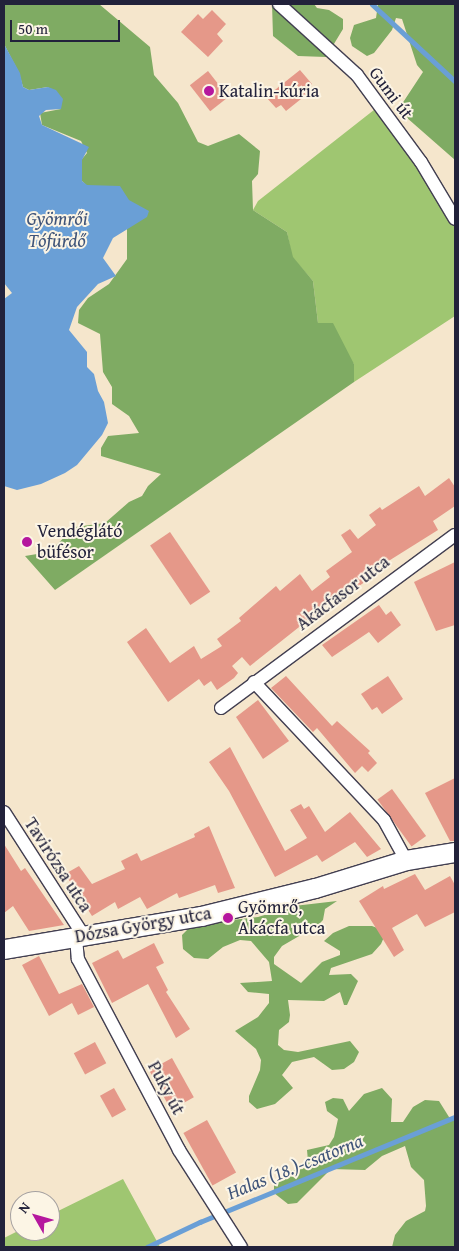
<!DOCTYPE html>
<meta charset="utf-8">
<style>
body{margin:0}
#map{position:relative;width:459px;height:1251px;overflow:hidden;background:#f5e6cc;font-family:"Gentium Book Plus",serif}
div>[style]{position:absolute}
.green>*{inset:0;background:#9fc671}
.forest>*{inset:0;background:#7fab63}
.water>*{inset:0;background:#6a9fd6}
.stream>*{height:4.5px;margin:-2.25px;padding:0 2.25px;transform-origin:2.25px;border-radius:2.25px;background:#6a9fd6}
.building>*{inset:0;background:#e59889;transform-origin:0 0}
.roads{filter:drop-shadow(1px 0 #423f51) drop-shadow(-1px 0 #423f51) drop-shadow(0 1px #423f51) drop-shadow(0 -1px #423f51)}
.minor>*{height:12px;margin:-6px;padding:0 6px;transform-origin:6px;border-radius:6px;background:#fff}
.secondary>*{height:19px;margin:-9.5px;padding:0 9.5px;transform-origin:9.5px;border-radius:9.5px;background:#fff}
.dots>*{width:14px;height:14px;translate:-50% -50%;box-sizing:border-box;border:2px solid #fcf5e5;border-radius:50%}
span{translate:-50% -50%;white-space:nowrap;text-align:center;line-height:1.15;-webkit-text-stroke:4px #fcf5e5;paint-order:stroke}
.poi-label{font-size:18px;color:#22223b}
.left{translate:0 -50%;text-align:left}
.street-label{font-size:18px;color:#22223b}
.water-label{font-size:19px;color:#3f5479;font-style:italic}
.frame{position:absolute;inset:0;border:5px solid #22223b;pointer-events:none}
.north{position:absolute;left:10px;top:1191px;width:50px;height:50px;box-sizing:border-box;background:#fcf5e5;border:1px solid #a5a1a1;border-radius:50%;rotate:308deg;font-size:14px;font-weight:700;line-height:20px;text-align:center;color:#22223b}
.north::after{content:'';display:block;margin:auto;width:18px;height:22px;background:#b5179e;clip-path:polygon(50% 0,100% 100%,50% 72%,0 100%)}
.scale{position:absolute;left:10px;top:20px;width:110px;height:22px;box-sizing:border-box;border:2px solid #22223b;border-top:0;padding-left:6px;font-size:15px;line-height:18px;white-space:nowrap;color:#22223b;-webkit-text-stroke:4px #fcf5e5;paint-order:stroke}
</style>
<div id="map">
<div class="green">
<i style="clip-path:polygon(379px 106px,455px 219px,455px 316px,354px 382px,354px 364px,318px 323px,313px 281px,292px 257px,287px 232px,253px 210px,258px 201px)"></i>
<i style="clip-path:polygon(123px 1179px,160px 1247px,4px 1247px,4px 1238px,20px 1230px,50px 1231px,50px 1215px)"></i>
</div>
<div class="forest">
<i style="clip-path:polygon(4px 4px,99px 4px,150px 47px,154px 75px,178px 103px,198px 142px,208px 146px,239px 134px,260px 151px,258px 174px,252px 181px,253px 210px,287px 232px,293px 257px,313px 281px,318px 323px,333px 323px,354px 364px,354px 382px,55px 590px,25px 556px,49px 552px,75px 527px,105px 523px,129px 502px,142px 496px,148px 486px,161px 474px,101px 456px,101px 448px,108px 436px,139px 433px,129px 416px,112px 404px,112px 387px,103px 372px,100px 334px,78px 323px,79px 310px,88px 298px,109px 284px,127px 259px,127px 226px,82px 181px,82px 159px,87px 153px,81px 141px,42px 125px,40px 113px,61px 109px,48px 87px,29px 90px,23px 87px,19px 73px,4px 44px)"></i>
<i style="clip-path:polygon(272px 4px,314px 4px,317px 8px,329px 10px,343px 19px,343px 29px,326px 57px,298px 56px,273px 36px)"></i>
<i style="clip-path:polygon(378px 4px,455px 4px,455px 160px,398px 110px,423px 72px,417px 65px,402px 19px,396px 18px,392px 30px,374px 53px,367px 56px,352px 46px,350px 38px,354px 25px,376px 18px)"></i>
<i style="clip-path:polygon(337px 901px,325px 909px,323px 920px,318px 925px,282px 946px,274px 957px,274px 964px,301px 983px,322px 962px,340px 955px,340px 951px,324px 941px,333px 933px,349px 926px,372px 926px,380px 929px,384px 937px,381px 944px,372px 954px,331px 968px,329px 975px,351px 974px,358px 981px,347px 1005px,344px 1005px,340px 992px,324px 1001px,288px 1000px,290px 1015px,289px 1022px,279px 1030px,278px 1045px,284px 1050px,298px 1052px,350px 1041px,359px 1052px,354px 1062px,344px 1069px,332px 1070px,314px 1057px,292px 1062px,282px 1075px,293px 1088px,275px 1104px,257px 1109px,249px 1102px,249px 1096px,260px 1070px,261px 1060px,256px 1049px,235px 1031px,258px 1017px,269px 1003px,269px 994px,248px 992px,240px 983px,272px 981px,269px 962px,251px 941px,240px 940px,223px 947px,208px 959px,194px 958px,183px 949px,182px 935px,189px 928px,208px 923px,258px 917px,294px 906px)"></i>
<i style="clip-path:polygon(382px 1088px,392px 1099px,391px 1122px,403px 1122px,413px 1107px,425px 1100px,439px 1101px,449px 1117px,455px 1117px,455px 1247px,392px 1247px,395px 1235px,406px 1221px,425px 1211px,426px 1206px,424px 1180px,411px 1167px,405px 1146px,382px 1156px,365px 1170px,331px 1169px,297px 1203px,288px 1204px,274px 1193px,274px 1183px,287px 1171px,303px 1169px,308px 1161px,307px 1150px,329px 1145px,334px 1137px,338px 1119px,327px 1111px,325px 1102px,333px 1098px,343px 1099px,349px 1111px,364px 1094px)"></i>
</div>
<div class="water">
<i style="clip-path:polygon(4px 44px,20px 73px,23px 87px,29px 90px,48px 87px,56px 90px,63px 99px,61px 109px,46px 110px,39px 116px,42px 125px,89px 147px,82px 160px,82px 181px,87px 185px,120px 186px,129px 200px,149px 211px,147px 217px,113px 238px,103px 258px,116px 276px,98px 284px,77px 307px,69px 330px,87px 352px,87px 367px,94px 374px,98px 391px,104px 402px,108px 423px,102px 435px,77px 465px,65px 473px,41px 484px,17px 490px,4px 486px,4px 299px,12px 293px,4px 283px)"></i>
</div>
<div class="stream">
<i style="left:372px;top:4px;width:113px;rotate:42.9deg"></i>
<i style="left:147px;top:1247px;width:59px;rotate:-25.3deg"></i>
<i style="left:200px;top:1222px;width:276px;rotate:-22.4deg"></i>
</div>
<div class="building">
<i style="clip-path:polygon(212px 10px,226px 24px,217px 34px,223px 41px,208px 57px,181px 32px,198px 14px,203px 19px)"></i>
<i style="clip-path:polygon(300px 70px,312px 84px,303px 91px,306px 95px,286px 111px,281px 105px,276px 108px,266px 97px)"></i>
<i style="left:208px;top:71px;width:33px;height:23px;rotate:52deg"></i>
<i style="clip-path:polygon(449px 478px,455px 487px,455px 506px,433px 521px,438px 530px,363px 577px,366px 581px,344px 597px,342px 593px,250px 666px,242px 657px,232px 666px,238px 673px,234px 678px,217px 690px,211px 681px,204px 686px,199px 679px,168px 702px,127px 642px,146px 628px,170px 663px,194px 646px,201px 659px,222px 646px,217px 639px,241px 621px,239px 618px,276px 586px,280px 591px,300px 574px,312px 591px,330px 577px,326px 571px,352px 552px,341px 535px,350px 529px,358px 539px,376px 525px,369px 515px,380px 507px,382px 510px,419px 486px,425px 496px)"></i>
<i style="left:170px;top:532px;width:72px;height:24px;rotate:56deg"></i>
<i style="clip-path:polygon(455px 562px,455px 625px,436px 631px,414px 582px)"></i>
<i style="clip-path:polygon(379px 605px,386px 615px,391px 611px,401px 625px,378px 643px,369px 632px,332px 657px,322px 645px)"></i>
<i style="clip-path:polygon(286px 676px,332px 726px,337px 721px,370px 751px,368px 753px,377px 763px,368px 772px,362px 766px,355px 773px,317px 728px,313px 732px,271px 688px)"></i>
<i style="clip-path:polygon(388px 676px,403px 699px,382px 714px,377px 707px,372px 710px,361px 694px)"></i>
<i style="clip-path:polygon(258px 700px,289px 741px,263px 759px,236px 717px)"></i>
<i style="clip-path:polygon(230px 747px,285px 851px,307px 838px,290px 810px,301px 804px,304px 809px,309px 806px,325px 832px,350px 812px,381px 849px,367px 857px,355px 842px,322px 862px,317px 855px,275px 877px,229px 791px,209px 762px)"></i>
<i style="clip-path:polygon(455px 778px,455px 841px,450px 841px,425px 793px)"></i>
<i style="left:392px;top:789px;width:58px;height:18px;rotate:54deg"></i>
<i style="clip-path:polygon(209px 826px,235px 888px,218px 893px,215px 885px,179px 898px,177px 893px,147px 909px,140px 897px,118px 909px,115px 902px,92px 916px,65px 874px,79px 866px,92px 884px,125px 869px,121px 861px,137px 853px,141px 861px,195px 837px,194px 834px)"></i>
<i style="clip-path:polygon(4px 844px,21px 871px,25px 868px,64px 925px,29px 931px,13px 906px,4px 913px)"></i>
<i style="clip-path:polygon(415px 874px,425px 890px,450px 876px,455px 885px,455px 912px,425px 927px,417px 914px,392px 928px,404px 950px,394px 957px,359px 901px,383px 886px,384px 889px)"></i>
<i style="clip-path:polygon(154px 943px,164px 963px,156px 967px,168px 990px,166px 992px,190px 1029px,176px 1038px,148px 984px,112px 1003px,92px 963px,118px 950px,123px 959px)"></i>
<i style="clip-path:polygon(39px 956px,59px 994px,82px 984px,94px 1007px,78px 1015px,72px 1003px,49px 1016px,22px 965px)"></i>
<i style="left:95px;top:1042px;width:24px;height:24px;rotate:62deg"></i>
<i style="left:172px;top:1058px;width:45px;height:26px;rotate:61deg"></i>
<i style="left:114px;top:1088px;width:25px;height:16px;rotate:61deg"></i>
<i style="left:207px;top:1120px;width:60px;height:27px;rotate:61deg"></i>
</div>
<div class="roads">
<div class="minor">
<i style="left:279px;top:4px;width:105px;rotate:42.3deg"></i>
<i style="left:357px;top:75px;width:108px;rotate:53.7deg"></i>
<i style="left:421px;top:162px;width:66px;rotate:59.2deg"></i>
<i style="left:254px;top:682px;width:190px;rotate:46.7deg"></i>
<i style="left:384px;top:820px;width:46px;rotate:61.2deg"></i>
<i style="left:221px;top:708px;width:291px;rotate:-36.5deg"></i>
<i style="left:4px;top:812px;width:148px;rotate:57.2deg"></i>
<i style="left:76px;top:938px;width:21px;rotate:85deg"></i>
<i style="left:78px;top:959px;width:216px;rotate:62.1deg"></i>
<i style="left:179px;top:1150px;width:115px;rotate:57.4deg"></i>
</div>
<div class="secondary">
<i style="left:4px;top:949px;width:200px;rotate:-9.5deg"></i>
<i style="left:201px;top:916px;width:117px;rotate:-13.8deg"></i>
<i style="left:315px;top:888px;width:95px;rotate:-17.1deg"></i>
<i style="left:406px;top:860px;width:50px;rotate:-9.3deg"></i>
</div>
</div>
<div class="dots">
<i style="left:209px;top:91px;background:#b5179e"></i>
<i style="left:27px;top:542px;background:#b5179e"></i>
<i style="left:228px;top:918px;background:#b5179e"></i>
</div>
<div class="poi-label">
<span class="left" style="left:219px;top:91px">Katalin-kúria</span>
<span class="left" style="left:37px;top:542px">Vendéglátó<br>büfésor</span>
<span class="left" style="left:238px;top:918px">Gyömrő,<br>Akácfa utca</span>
</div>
<div class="street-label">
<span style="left:391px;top:93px;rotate:53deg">Gumi út</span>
<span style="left:343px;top:593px;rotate:-37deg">Akácfasor utca</span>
<span style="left:58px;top:865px;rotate:57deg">Tavirózsa utca</span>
<span style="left:143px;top:925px;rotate:-10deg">Dózsa György utca</span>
<span style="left:166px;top:1088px;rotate:62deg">Puky út</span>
</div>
<div class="water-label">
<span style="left:57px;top:230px">Gyömrői<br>Tófürdő</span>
<span style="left:295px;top:1167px;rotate:-22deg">Halas (18.)-csatorna</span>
</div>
<div class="frame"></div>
<div class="north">N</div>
<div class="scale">50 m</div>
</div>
